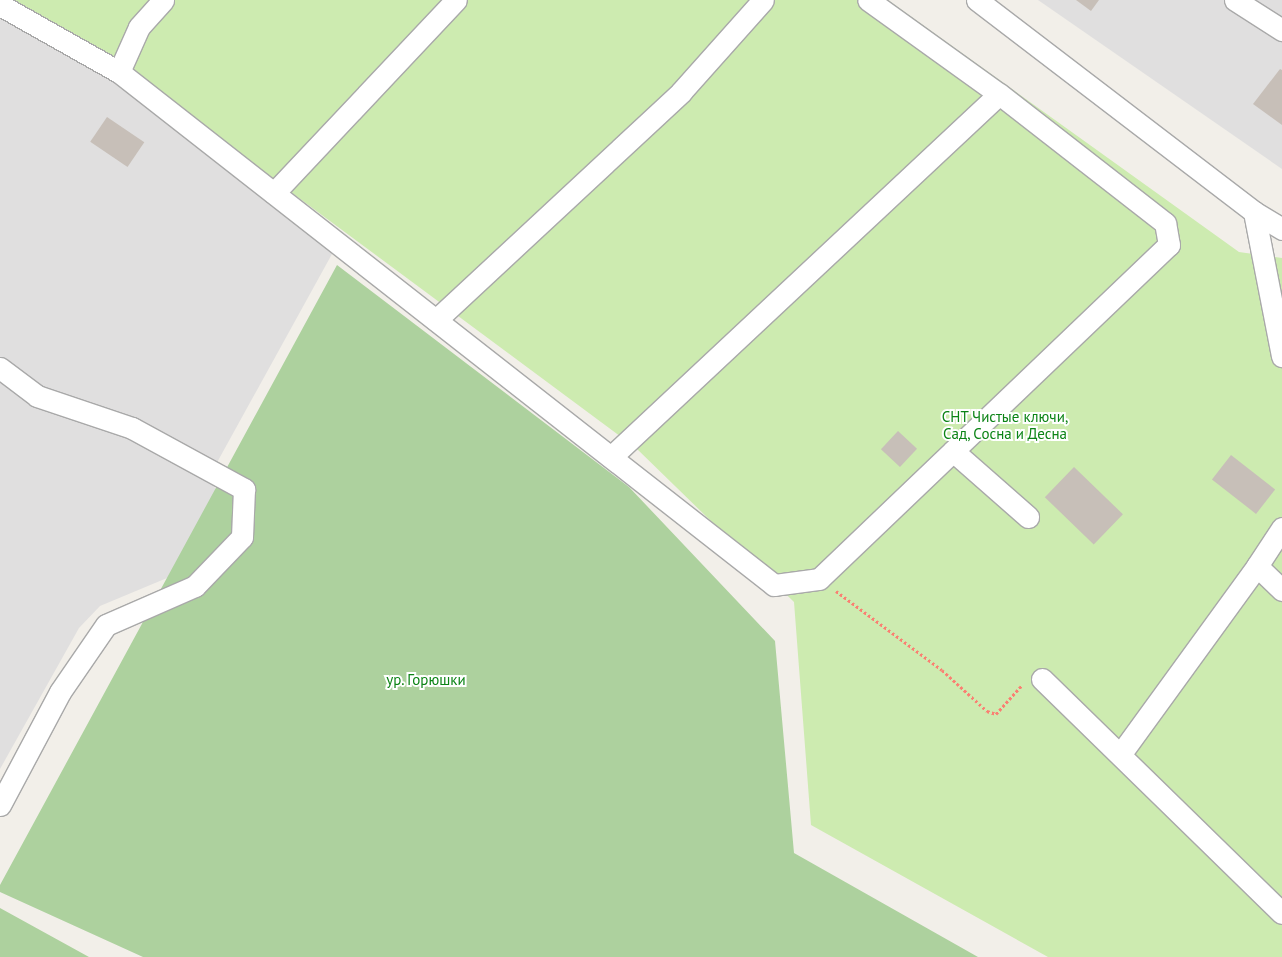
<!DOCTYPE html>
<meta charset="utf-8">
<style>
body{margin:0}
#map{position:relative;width:1282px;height:957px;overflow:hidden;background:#f2efe9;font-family:"PT Sans",sans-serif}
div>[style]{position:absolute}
.residential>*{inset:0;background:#e0dfdf}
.grass>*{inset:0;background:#cdebb0}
.forest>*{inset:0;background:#add19e}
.building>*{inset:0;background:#c7bfb8;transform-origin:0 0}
.path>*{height:3px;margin-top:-1.5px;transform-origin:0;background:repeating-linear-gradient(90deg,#fa8072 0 2.5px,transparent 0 5px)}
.roads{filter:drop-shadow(1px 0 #a9a9a9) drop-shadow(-1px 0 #a9a9a9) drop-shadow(0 1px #a9a9a9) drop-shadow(0 -1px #a9a9a9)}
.minor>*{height:21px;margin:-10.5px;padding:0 10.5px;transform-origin:10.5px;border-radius:10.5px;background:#fff}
span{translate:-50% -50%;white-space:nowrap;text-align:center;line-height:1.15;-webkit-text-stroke:4px #fff;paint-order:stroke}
.park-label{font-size:15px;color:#0c8416}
</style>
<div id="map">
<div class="residential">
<i style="clip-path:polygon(1038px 0,1282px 0,1282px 169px)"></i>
<i style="clip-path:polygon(0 16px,112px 78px,220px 160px,332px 254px,209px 477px,225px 507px,191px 568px,100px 606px,79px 628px,0 769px)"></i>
</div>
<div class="grass">
<i style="clip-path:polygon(3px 0,888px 0,1239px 252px,1282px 258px,1282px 957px,1048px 957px,811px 825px,794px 602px,636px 448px,121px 66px)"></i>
</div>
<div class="forest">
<i style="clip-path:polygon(337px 265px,629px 487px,775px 641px,794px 853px,978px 957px,143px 957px,0 892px,0 885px)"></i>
<i style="clip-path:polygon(0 907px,0 908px,89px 957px,0 957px)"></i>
</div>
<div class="building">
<i style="clip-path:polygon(1076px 0,1099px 0,1091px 11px)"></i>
<i style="clip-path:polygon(1280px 69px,1282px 70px,1282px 125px,1253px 104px)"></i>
<i style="left:107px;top:117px;width:45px;height:30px;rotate:34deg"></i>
<i style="left:898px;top:431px;width:26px;height:25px;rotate:43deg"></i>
<i style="left:1231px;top:455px;width:56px;height:31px;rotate:38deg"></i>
<i style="left:1074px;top:467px;width:68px;height:42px;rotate:44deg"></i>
</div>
<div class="path">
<i style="left:836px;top:591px;width:132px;rotate:36.7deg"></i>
<i style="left:942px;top:670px;width:61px;rotate:42.3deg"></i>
<i style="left:987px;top:711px;width:9px;rotate:18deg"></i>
<i style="left:996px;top:714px;width:39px;rotate:-48deg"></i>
</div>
<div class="roads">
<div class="minor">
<i style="left:977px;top:0;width:349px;rotate:37.4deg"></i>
<i style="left:1254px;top:212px;width:33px;rotate:31deg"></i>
<i style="left:1235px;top:0;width:56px;rotate:32.6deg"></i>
<i style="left:0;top:5px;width:137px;rotate:29.4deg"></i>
<i style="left:119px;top:72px;width:832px;rotate:38.07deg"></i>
<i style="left:774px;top:585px;width:45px;rotate:-7.6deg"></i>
<i style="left:819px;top:579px;width:484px;rotate:-43.7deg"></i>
<i style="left:1169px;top:245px;width:22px;rotate:-100deg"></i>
<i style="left:1165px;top:223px;width:210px;rotate:-142.1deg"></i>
<i style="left:999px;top:94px;width:161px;rotate:-144.3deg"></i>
<i style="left:119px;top:72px;width:49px;rotate:-66deg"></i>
<i style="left:139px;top:27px;width:36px;rotate:-48deg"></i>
<i style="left:274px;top:193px;width:265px;rotate:-46.7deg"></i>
<i style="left:1254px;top:212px;width:147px;rotate:79deg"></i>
<i style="left:436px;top:320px;width:335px;rotate:-42.9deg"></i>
<i style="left:681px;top:92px;width:123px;rotate:-48.3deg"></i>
<i style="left:0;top:368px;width:46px;rotate:37.1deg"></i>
<i style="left:37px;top:396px;width:100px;rotate:18.6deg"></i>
<i style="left:132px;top:428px;width:128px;rotate:28.6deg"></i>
<i style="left:244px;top:489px;width:48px;rotate:92.4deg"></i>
<i style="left:242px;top:537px;width:68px;rotate:133.8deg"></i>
<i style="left:195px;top:586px;width:97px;rotate:156.3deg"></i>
<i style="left:106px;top:625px;width:81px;rotate:124.5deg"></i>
<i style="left:60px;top:692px;width:128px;rotate:118deg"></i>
<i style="left:953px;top:451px;width:100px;rotate:41.3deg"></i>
<i style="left:611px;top:457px;width:531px;rotate:-43.09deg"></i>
<i style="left:1282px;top:528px;width:45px;rotate:123.3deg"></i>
<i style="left:1257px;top:566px;width:35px;rotate:44deg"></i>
<i style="left:1042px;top:679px;width:335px;rotate:44.3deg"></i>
<i style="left:1122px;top:752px;width:230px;rotate:-54deg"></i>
</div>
</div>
<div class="park-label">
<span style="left:1005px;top:425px">СНТ Чистые ключи,<br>Сад, Сосна и Десна</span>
<span style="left:426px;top:680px">ур. Горюшки</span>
</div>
</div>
